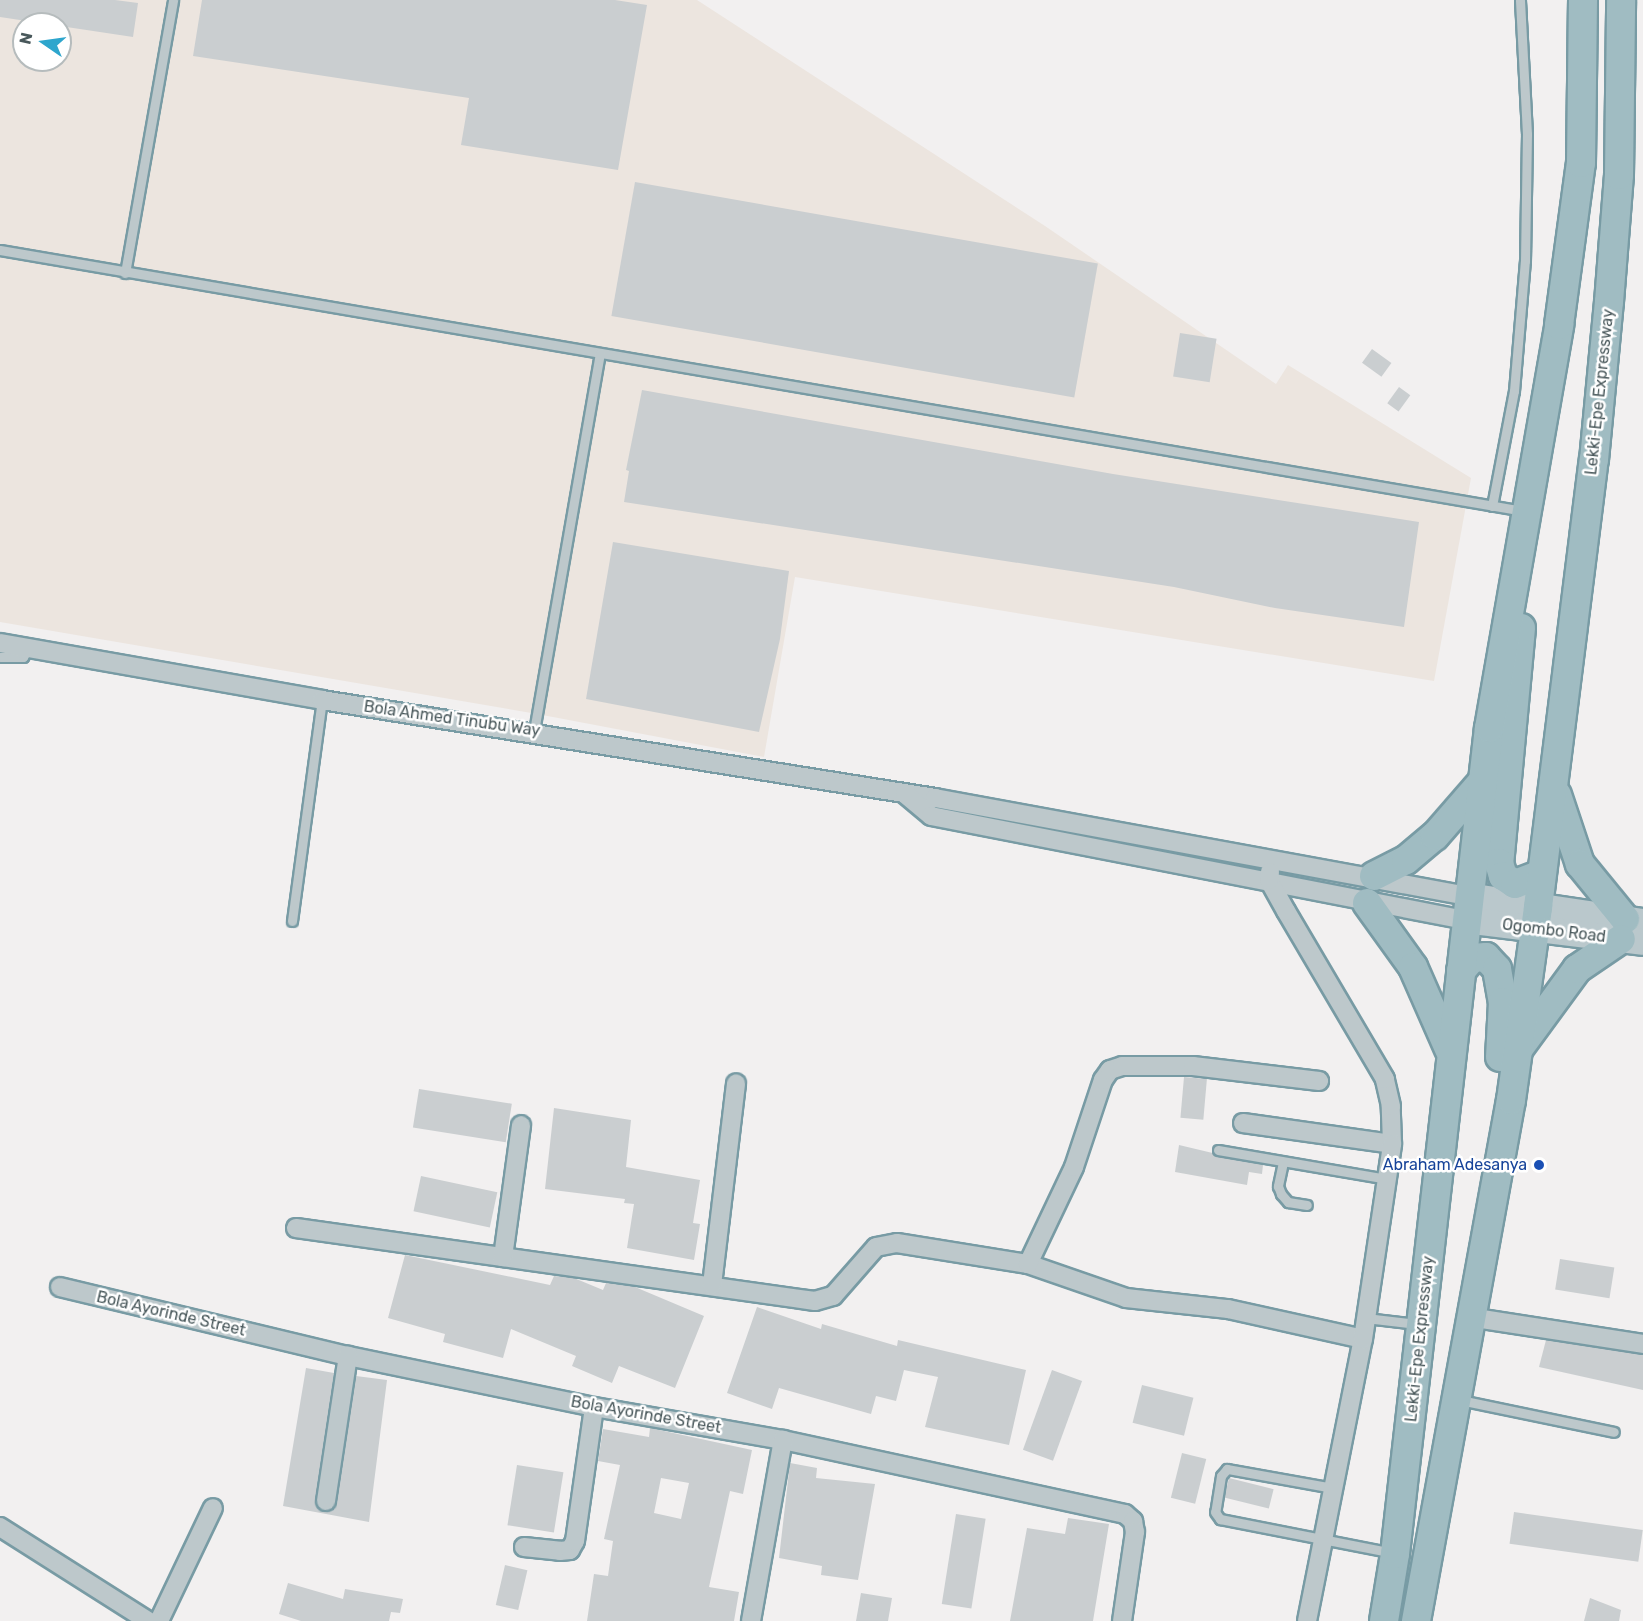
<!DOCTYPE html>
<style>
body{margin:0}
#map{position:relative;width:1643px;height:1621px;overflow:hidden;background:#f2f0f0;font-family:Rubik,sans-serif}
div>[style]{position:absolute}
.commercial>*{inset:0;background:#ece5df}
.building>*{inset:0;background:#caced0;transform-origin:0 0}
.roads{filter:drop-shadow(2px 0 #789ba4) drop-shadow(-2px 0 #789ba4) drop-shadow(0 2px #789ba4) drop-shadow(0 -2px #789ba4)}
.service>*{height:9px;margin:-4.5px;padding:0 4.5px;transform-origin:4.5px;border-radius:4.5px;background:#bdc8cb}
.minor>*{height:18px;margin:-9px;padding:0 9px;transform-origin:9px;border-radius:9px;background:#bdc8cb}
.secondary>*{height:26px;margin:-13px;padding:0 13px;transform-origin:13px;border-radius:13px;background:#bac8cc}
.trunk>*{height:28px;margin:-14px;padding:0 14px;transform-origin:14px;border-radius:14px;background:#a0bcc2}
.dots>*{width:16px;height:16px;translate:-50% -50%;box-sizing:border-box;border:3px solid #fff;border-radius:50%}
span{translate:-50% -50%;white-space:nowrap;text-align:center;line-height:1.15;-webkit-text-stroke:5px #fff;paint-order:stroke}
.street-label{font-size:16px;color:#49585b}
.transit-label{font-size:16px;color:#164399}
.right{translate:-100% -50%;text-align:right}
.north{position:absolute;left:12px;top:12px;width:60px;height:60px;box-sizing:border-box;background:#fff;border:2px solid #b6bcbd;border-radius:50%;rotate:283deg;font-size:16px;font-weight:700;line-height:24px;text-align:center;color:#49585b}
.north::after{content:'';display:block;margin:auto;width:21px;height:27px;background:#2ea6cd;clip-path:polygon(50% 0,100% 100%,50% 72%,0 100%)}
</style>
<div id="map">
<div class="commercial">
<i style="clip-path:polygon(evenodd,0 0,697px 0,1045px 226px,1276px 384px,1288px 365px,1471px 478px,1434px 681px,795px 577px,764px 757px,537px 714px,0 622px,0 0,24px 24px,60px 24px,60px 60px,24px 60px,24px 24px)"></i>
</div>
<div class="building">
<i style="clip-path:polygon(0 0,115px 0,138px 3px,133px 37px,0 17px)"></i>
<i style="clip-path:polygon(202px 0,615px 0,647px 5px,618px 170px,461px 145px,469px 98px,193px 56px)"></i>
<i style="left:635px;top:182px;width:470px;height:136px;rotate:10deg"></i>
<i style="left:1180px;top:333px;width:37px;height:44px;rotate:9deg"></i>
<i style="left:1372px;top:349px;width:24px;height:17px;rotate:36deg"></i>
<i style="left:1399px;top:387px;width:14px;height:20px;rotate:36deg"></i>
<i style="clip-path:polygon(642px 390px,1113px 474px,1419px 522px,1404px 627px,1275px 608px,1174px 587px,624px 502px,629px 471px,626px 470px)"></i>
<i style="clip-path:polygon(613px 542px,789px 571px,780px 639px,759px 732px,586px 699px)"></i>
<i style="left:1184px;top:1077px;width:23px;height:41px;rotate:5deg"></i>
<i style="left:419px;top:1089px;width:94px;height:39px;rotate:9deg"></i>
<i style="clip-path:polygon(554px 1108px,631px 1120px,626px 1167px,700px 1180px,693px 1223px,700px 1224px,694px 1260px,627px 1248px,634px 1204px,624px 1203px,625px 1199px,545px 1189px)"></i>
<i style="clip-path:polygon(1179px 1145px,1263px 1165px,1262px 1174px,1249px 1172px,1247px 1185px,1175px 1172px)"></i>
<i style="left:421px;top:1176px;width:78px;height:36px;rotate:12deg"></i>
<i style="clip-path:polygon(405px 1255px,550px 1285px,554px 1276px,574px 1278px,603px 1290px,606px 1283px,635px 1287px,704px 1316px,675px 1388px,619px 1366px,612px 1383px,572px 1366px,576px 1356px,511px 1329px,503px 1358px,443px 1342px,445px 1334px,388px 1318px)"></i>
<i style="left:1560px;top:1259px;width:55px;height:31px;rotate:9deg"></i>
<i style="clip-path:polygon(757px 1307px,821px 1329px,822px 1324px,897px 1346px,898px 1340px,1026px 1370px,1009px 1445px,925px 1427px,938px 1377px,904px 1370px,896px 1401px,876px 1396px,871px 1414px,779px 1388px,772px 1409px,727px 1393px)"></i>
<i style="clip-path:polygon(1546px 1340px,1643px 1355px,1643px 1390px,1539px 1367px)"></i>
<i style="clip-path:polygon(306px 1368px,334px 1373px,315px 1499px,319px 1509px,325px 1512px,337px 1503px,356px 1376px,387px 1380px,369px 1522px,283px 1506px)"></i>
<i style="left:1052px;top:1370px;width:32px;height:85px;rotate:20deg"></i>
<i style="left:1142px;top:1385px;width:53px;height:39px;rotate:14deg"></i>
<i style="clip-path:polygon(evenodd,650px 1428px,752px 1450px,743px 1494px,730px 1491px,709px 1587px,739px 1592px,734px 1621px,587px 1621px,594px 1574px,608px 1576px,613px 1541px,604px 1539px,620px 1465px,598px 1461px,603px 1429px,649px 1437px,650px 1428px,661px 1478px,689px 1483px,681px 1519px,654px 1513px,661px 1478px)"></i>
<i style="left:1182px;top:1453px;width:25px;height:46px;rotate:14deg"></i>
<i style="clip-path:polygon(790px 1463px,817px 1468px,816px 1478px,875px 1484px,858px 1580px,821px 1575px,822px 1566px,779px 1558px)"></i>
<i style="left:517px;top:1465px;width:47px;height:61px;rotate:9deg"></i>
<i style="left:1229px;top:1478px;width:46px;height:20px;rotate:14deg"></i>
<i style="left:1514px;top:1512px;width:130px;height:32px;rotate:8deg"></i>
<i style="left:956px;top:1514px;width:30px;height:91px;rotate:9deg"></i>
<i style="clip-path:polygon(1068px 1518px,1109px 1524px,1093px 1621px,1010px 1621px,1027px 1528px,1065px 1534px)"></i>
<i style="left:505px;top:1565px;width:23px;height:41px;rotate:13deg"></i>
<i style="clip-path:polygon(288px 1583px,343px 1599px,345px 1589px,403px 1599px,400px 1613px,391px 1612px,389px 1621px,301px 1621px,279px 1614px)"></i>
<i style="clip-path:polygon(861px 1593px,892px 1598px,888px 1621px,856px 1621px)"></i>
<i style="clip-path:polygon(1590px 1598px,1621px 1610px,1619px 1621px,1584px 1621px)"></i>
</div>
<div class="roads">
<div class="service">
<i style="left:0;top:250px;width:1545px;rotate:9.72deg"></i>
<i style="left:125px;top:273px;width:277px;rotate:-80deg"></i>
<i style="left:1492px;top:506px;width:117px;rotate:-79.2deg"></i>
<i style="left:1514px;top:391px;width:130px;rotate:-85.2deg"></i>
<i style="left:1525px;top:261px;width:127px;rotate:-89.1deg"></i>
<i style="left:1527px;top:134px;width:134px;rotate:-93deg"></i>
<i style="left:0;top:657px;width:23px"></i>
<i style="left:23px;top:657px;width:12px;rotate:-59deg"></i>
<i style="left:534px;top:731px;width:383px;rotate:-80.1deg"></i>
<i style="left:292px;top:921px;width:223px;rotate:-82.3deg"></i>
<i style="left:1218px;top:1150px;width:171px;rotate:9.7deg"></i>
<i style="left:1283px;top:1162px;width:25px;rotate:102deg"></i>
<i style="left:1278px;top:1186px;width:9px;rotate:69deg"></i>
<i style="left:1281px;top:1194px;width:11px;rotate:49deg"></i>
<i style="left:1288px;top:1202px;width:19px;rotate:9deg"></i>
<i style="left:1366px;top:1318px;width:51px;rotate:6.7deg"></i>
<i style="left:1460px;top:1400px;width:157px;rotate:11.7deg"></i>
<i style="left:1333px;top:1488px;width:108px;rotate:-169.8deg"></i>
<i style="left:1227px;top:1469px;width:9px;rotate:131deg"></i>
<i style="left:1221px;top:1476px;width:36px;rotate:99deg"></i>
<i style="left:1215px;top:1512px;width:9px;rotate:54deg"></i>
<i style="left:1220px;top:1519px;width:176px;rotate:11.1deg"></i>
</div>
<div class="minor">
<i style="left:0;top:643px;width:327px;rotate:10deg"></i>
<i style="left:322px;top:700px;width:621px;rotate:9.08deg"></i>
<i style="left:935px;top:798px;width:542px;rotate:10.42deg"></i>
<i style="left:905px;top:794px;width:34px;rotate:40deg"></i>
<i style="left:931px;top:816px;width:544px;rotate:11.02deg"></i>
<i style="left:1243px;top:1123px;width:150px;rotate:8deg"></i>
<i style="left:1392px;top:1144px;width:38px;rotate:-92deg"></i>
<i style="left:1391px;top:1106px;width:28px;rotate:-103deg"></i>
<i style="left:1385px;top:1079px;width:195px;rotate:-120.5deg"></i>
<i style="left:1286px;top:911px;width:35px;rotate:-119deg"></i>
<i style="left:1269px;top:880px;width:8px;rotate:-83deg"></i>
<i style="left:296px;top:1228px;width:524px;rotate:8.01deg"></i>
<i style="left:815px;top:1301px;width:19px;rotate:-16deg"></i>
<i style="left:833px;top:1296px;width:65px;rotate:-48.7deg"></i>
<i style="left:876px;top:1247px;width:21px;rotate:-11deg"></i>
<i style="left:897px;top:1243px;width:133px;rotate:9.1deg"></i>
<i style="left:1028px;top:1264px;width:104px;rotate:19.1deg"></i>
<i style="left:1126px;top:1298px;width:103px;rotate:6.2deg"></i>
<i style="left:1228px;top:1309px;width:138px;rotate:12.5deg"></i>
<i style="left:503px;top:1257px;width:133px;rotate:-82.2deg"></i>
<i style="left:1028px;top:1264px;width:107px;rotate:-64.6deg"></i>
<i style="left:1074px;top:1167px;width:92px;rotate:-71.6deg"></i>
<i style="left:1103px;top:1080px;width:12px;rotate:-55deg"></i>
<i style="left:1110px;top:1070px;width:13px;rotate:-18deg"></i>
<i style="left:1122px;top:1066px;width:71px"></i>
<i style="left:1193px;top:1066px;width:127px;rotate:6.8deg"></i>
<i style="left:712px;top:1285px;width:203px;rotate:-83.2deg"></i>
<i style="left:60px;top:1287px;width:296px;rotate:13.5deg"></i>
<i style="left:348px;top:1356px;width:251px;rotate:11.7deg"></i>
<i style="left:594px;top:1407px;width:192px;rotate:9.9deg"></i>
<i style="left:783px;top:1440px;width:350px;rotate:12.2deg"></i>
<i style="left:1125px;top:1514px;width:11px;rotate:41deg"></i>
<i style="left:1133px;top:1521px;width:11px;rotate:80deg"></i>
<i style="left:1135px;top:1532px;width:90px;rotate:98.3deg"></i>
<i style="left:1469px;top:1317px;width:176px;rotate:8.8deg"></i>
<i style="left:326px;top:1501px;width:147px;rotate:-81.4deg"></i>
<i style="left:0;top:1527px;width:175px;rotate:32.4deg"></i>
<i style="left:524px;top:1547px;width:36px;rotate:6deg"></i>
<i style="left:560px;top:1551px;width:10px;rotate:-6deg"></i>
<i style="left:570px;top:1550px;width:10px;rotate:-61deg"></i>
<i style="left:575px;top:1541px;width:135px;rotate:-81.9deg"></i>
<i style="left:159px;top:1621px;width:125px;rotate:-64.5deg"></i>
<i style="left:751px;top:1621px;width:184px;rotate:-80deg"></i>
<i style="left:1307px;top:1621px;width:288px;rotate:-78.8deg"></i>
<i style="left:1363px;top:1339px;width:197px;rotate:-81.5deg"></i>
</div>
<div class="secondary">
<i style="left:1468px;top:896px;width:177px;rotate:8.5deg"></i>
<i style="left:1465px;top:920px;width:179px;rotate:7deg"></i>
</div>
<div class="trunk">
<i style="left:1521px;top:628px;width:236px;rotate:95.3deg"></i>
<i style="left:1499px;top:863px;width:14px;rotate:73deg"></i>
<i style="left:1503px;top:876px;width:14px;rotate:34deg"></i>
<i style="left:1515px;top:884px;width:28px;rotate:-21deg"></i>
<i style="left:1557px;top:795px;width:73px;rotate:71.6deg"></i>
<i style="left:1580px;top:864px;width:71px;rotate:50.7deg"></i>
<i style="left:1374px;top:876px;width:36px;rotate:-27deg"></i>
<i style="left:1406px;top:860px;width:38px;rotate:-40deg"></i>
<i style="left:1435px;top:836px;width:72px;rotate:-49deg"></i>
<i style="left:1367px;top:903px;width:79px;rotate:54.3deg"></i>
<i style="left:1413px;top:967px;width:90px;rotate:66.3deg"></i>
<i style="left:1461px;top:971px;width:17px;rotate:-50deg"></i>
<i style="left:1472px;top:958px;width:14px;rotate:-4deg"></i>
<i style="left:1486px;top:957px;width:16px;rotate:47deg"></i>
<i style="left:1497px;top:969px;width:34px;rotate:80deg"></i>
<i style="left:1503px;top:1002px;width:55px;rotate:93.1deg"></i>
<i style="left:1520px;top:1047px;width:97px;rotate:-53.8deg"></i>
<i style="left:1577px;top:969px;width:53px;rotate:-34.3deg"></i>
<i style="left:1384px;top:1621px;width:68px;rotate:-80.7deg"></i>
<i style="left:1395px;top:1554px;width:831px;rotate:-83.51deg"></i>
<i style="left:1489px;top:728px;width:409px;rotate:-80.1deg"></i>
<i style="left:1559px;top:325px;width:163px;rotate:-82.3deg"></i>
<i style="left:1581px;top:163px;width:163px;rotate:-89.3deg"></i>
<i style="left:1416px;top:1621px;width:530px;rotate:-79.67deg"></i>
<i style="left:1511px;top:1100px;width:195px;rotate:-82deg"></i>
<i style="left:1538px;top:907px;width:450px;rotate:-82.9deg"></i>
<i style="left:1594px;top:460px;width:159px;rotate:-84.6deg"></i>
<i style="left:1609px;top:302px;width:127px;rotate:-85.5deg"></i>
<i style="left:1619px;top:175px;width:175px;rotate:-89.3deg"></i>
</div>
</div>
<div class="dots">
<i style="left:1539px;top:1165px;background:#1a4fb4"></i>
</div>
<div class="street-label">
<span style="left:1600px;top:392px;rotate:-84deg">Lekki-Epe Expressway</span>
<span style="left:452px;top:719px;rotate:8deg">Bola Ahmed Tinubu Way</span>
<span style="left:1554px;top:931px;rotate:7deg">Ogombo Road</span>
<span style="left:171px;top:1314px;rotate:13deg">Bola Ayorinde Street</span>
<span style="left:1420px;top:1339px;rotate:-84deg">Lekki-Epe Expressway</span>
<span style="left:646px;top:1415px;rotate:10deg">Bola Ayorinde Street</span>
</div>
<div class="transit-label">
<span class="right" style="left:1527px;top:1165px">Abraham Adesanya</span>
</div>
<div class="north">N</div>
</div>
